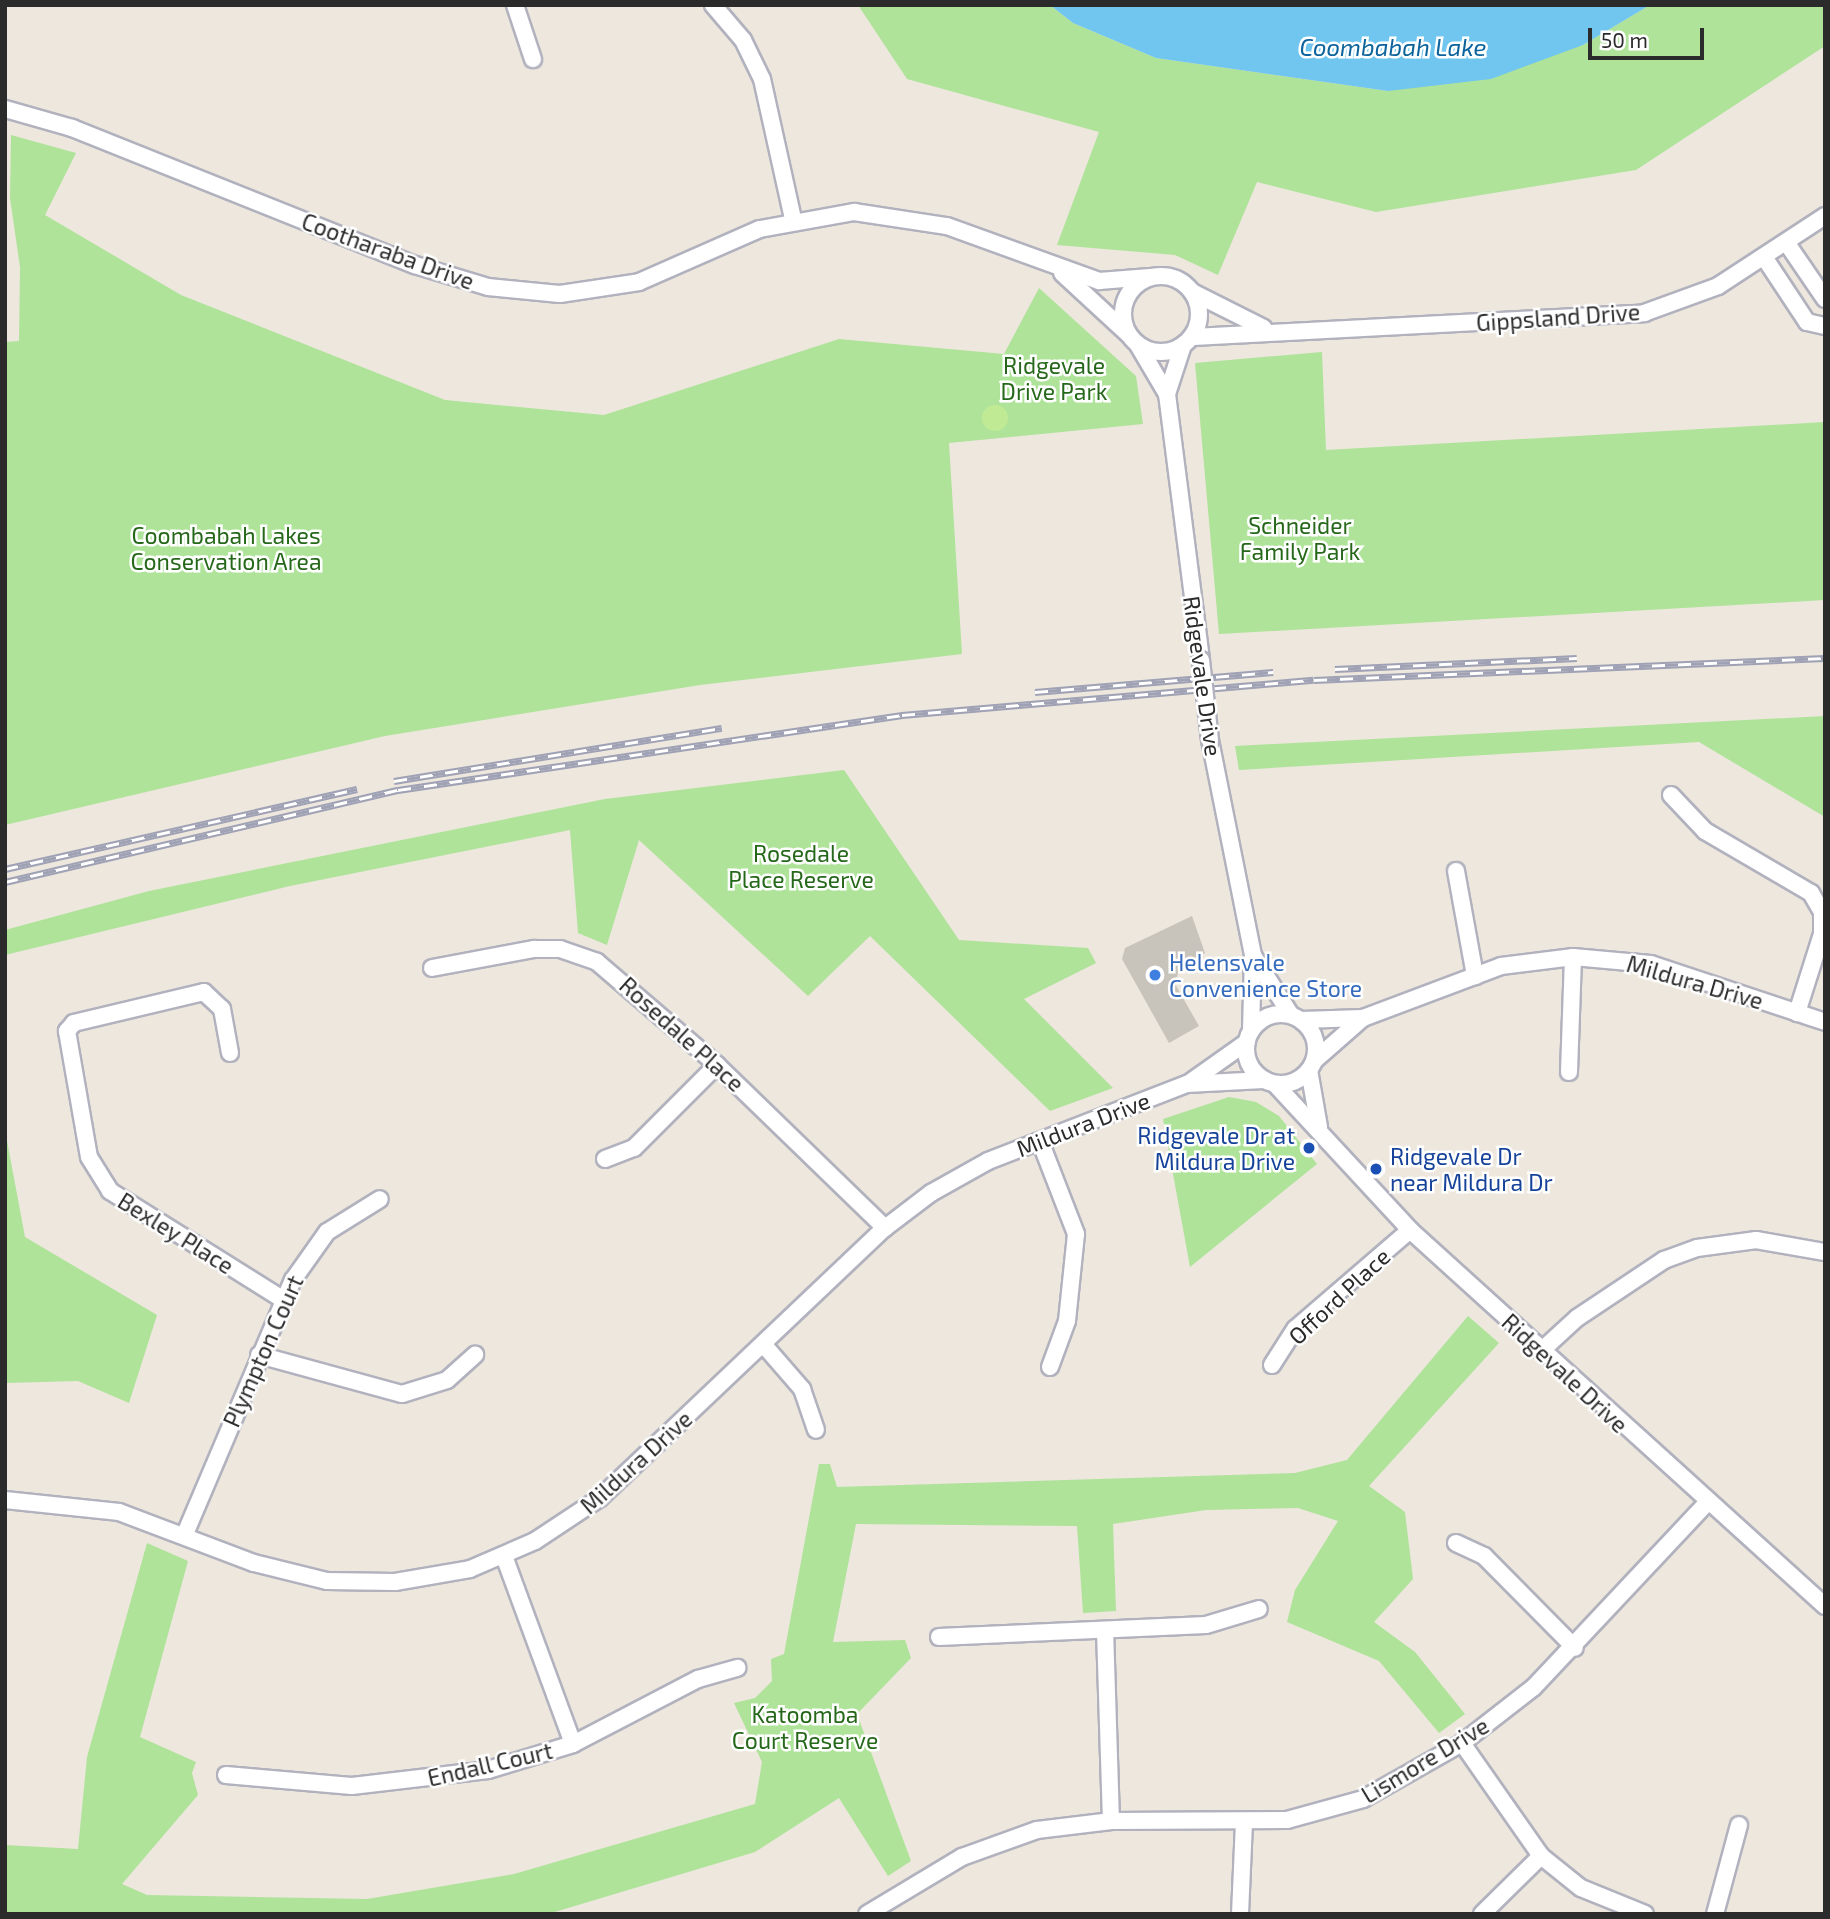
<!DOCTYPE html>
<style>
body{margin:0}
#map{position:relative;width:1830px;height:1919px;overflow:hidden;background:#ede7dd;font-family:"Exo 2",sans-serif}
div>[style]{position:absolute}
.green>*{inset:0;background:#aee399}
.pitch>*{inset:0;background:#c1ea95}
.round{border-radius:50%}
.water>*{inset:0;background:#70c6ef}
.building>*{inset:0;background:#c8c4bc}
.roads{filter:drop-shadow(2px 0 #b1b2be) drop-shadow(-2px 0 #b1b2be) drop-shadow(0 2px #b1b2be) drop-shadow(0 -2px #b1b2be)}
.minor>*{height:16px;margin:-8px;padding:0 8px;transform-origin:8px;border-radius:8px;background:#fff}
.minor>.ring{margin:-8px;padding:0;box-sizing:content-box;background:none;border:16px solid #fff;border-radius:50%}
.rail>*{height:7px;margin-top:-3.5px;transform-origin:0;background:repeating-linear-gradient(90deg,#fff 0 13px,#9fa1b5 0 26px);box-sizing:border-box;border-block:2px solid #9fa1b5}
.bridges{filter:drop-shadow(2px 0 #b1b2be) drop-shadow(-2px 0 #b1b2be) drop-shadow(0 2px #b1b2be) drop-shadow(0 -2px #b1b2be)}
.minor-bridge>*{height:16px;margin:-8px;padding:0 8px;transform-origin:8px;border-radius:8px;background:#fff}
.dots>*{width:19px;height:19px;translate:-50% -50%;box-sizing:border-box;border:4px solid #fff;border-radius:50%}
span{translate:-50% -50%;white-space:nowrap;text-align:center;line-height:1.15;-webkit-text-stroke:5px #fff;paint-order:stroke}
.street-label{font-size:23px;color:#2b2b2b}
.park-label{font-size:23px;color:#26681a}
.shop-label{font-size:23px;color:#366cbe}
.left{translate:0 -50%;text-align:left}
.transit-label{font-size:23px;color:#164399}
.right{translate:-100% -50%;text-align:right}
.water-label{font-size:24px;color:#0d639c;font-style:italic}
.frame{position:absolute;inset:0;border:7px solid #2b2b2b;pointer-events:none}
.scale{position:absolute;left:1588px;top:28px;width:116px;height:32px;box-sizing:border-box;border:4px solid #2b2b2b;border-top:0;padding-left:9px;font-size:21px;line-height:24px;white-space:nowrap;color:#2b2b2b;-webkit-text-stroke:5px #fff;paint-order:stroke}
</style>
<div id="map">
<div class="green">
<i style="clip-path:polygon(858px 5px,1050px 5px,1073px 23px,1156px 58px,1388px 91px,1583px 45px,1650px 5px,1825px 5px,1825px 46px,1636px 170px,1376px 212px,1257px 182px,1218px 275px,1175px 255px,1057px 245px,1099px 132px,907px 79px)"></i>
<i style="clip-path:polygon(11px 135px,76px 153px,45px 215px,181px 295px,445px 400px,604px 415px,839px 339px,1004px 354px,1039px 288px,1136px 376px,1143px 424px,949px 443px,962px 654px,700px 685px,385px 736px,5px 825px,5px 342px,19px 341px,20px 267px,10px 198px)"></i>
<i style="clip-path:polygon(1322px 352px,1326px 450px,1825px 422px,1825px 600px,1219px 634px,1195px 363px)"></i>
<i style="clip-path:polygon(1825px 716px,1825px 817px,1699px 742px,1239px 770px,1235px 746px)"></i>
<i style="clip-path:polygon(844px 770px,959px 940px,1088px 948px,1096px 963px,1024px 999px,1113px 1088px,1050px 1111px,870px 936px,808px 996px,639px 840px,607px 945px,578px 933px,570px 830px,290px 886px,5px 955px,5px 930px,149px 891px,605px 799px)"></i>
<i style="clip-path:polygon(1229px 1097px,1256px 1102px,1279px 1116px,1317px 1164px,1190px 1267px,1163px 1119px)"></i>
<i style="clip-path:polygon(5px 1130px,25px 1237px,157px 1315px,129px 1403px,78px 1381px,5px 1383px)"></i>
<i style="clip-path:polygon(1468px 1316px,1499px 1343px,1369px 1486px,1405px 1512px,1413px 1579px,1374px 1622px,1415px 1652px,1465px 1714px,1439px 1733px,1379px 1661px,1287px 1622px,1295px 1590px,1338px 1521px,1298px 1508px,1206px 1510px,1113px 1524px,1116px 1611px,1083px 1613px,1077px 1526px,856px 1524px,833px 1642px,905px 1640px,911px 1658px,857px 1714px,911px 1861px,888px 1876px,839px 1798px,755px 1852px,548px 1914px,5px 1914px,5px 1845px,78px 1849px,87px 1757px,147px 1543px,188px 1561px,140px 1737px,196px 1762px,192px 1773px,198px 1795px,122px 1884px,147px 1895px,367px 1899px,514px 1874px,755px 1804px,762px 1762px,734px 1703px,755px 1698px,772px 1681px,771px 1659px,784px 1654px,819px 1464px,830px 1464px,837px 1487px,1295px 1473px,1347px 1460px)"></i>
</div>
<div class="pitch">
<i class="round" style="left:982px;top:405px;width:26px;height:26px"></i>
</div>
<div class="water">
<i style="clip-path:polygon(1050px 5px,1650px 5px,1583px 45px,1491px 79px,1388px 91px,1156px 58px,1073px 23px)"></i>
</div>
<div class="building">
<i style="clip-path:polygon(1192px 916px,1205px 953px,1180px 966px,1175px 984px,1199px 1026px,1169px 1043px,1122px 959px,1125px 948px)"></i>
</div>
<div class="roads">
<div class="minor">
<i style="left:515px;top:5px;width:57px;rotate:71.6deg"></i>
<i style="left:713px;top:5px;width:46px;rotate:49.4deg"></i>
<i style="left:743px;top:40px;width:43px;rotate:64deg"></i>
<i style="left:762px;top:79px;width:143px;rotate:77.5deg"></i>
<i style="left:5px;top:109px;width:70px;rotate:15.8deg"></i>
<i style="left:72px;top:128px;width:369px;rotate:21.8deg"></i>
<i style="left:415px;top:265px;width:76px;rotate:16.8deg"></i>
<i style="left:488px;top:287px;width:72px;rotate:5.6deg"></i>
<i style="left:560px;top:294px;width:80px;rotate:-8.6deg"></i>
<i style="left:639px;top:282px;width:132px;rotate:-23.7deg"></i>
<i style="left:760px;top:229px;width:96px;rotate:-10.3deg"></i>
<i style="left:854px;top:212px;width:94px;rotate:8.6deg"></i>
<i style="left:947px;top:226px;width:162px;rotate:19.9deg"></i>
<i style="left:1099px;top:281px;width:51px;rotate:-4.5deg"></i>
<i style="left:1786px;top:242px;width:69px;rotate:55.6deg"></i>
<i style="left:1764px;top:257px;width:78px;rotate:56.5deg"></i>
<i style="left:1807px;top:322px;width:18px;rotate:13deg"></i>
<i style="left:1062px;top:273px;width:90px;rotate:42.7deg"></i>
<i class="ring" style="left:1123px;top:276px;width:60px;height:60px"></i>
<i style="left:1192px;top:292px;width:80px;rotate:26.6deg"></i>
<i style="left:1192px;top:337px;width:453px;rotate:-3deg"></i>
<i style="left:1644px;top:313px;width:79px;rotate:-20deg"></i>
<i style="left:1718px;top:286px;width:128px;rotate:-33.2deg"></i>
<i style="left:1138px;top:345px;width:57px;rotate:59.4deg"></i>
<i style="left:1183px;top:345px;width:52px;rotate:108.1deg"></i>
<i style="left:1167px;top:394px;width:268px;rotate:82.7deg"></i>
<i style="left:1210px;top:740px;width:219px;rotate:78.7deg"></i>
<i style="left:1253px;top:955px;width:76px;rotate:91.5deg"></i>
<i style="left:1671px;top:795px;width:50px;rotate:46.6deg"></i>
<i style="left:1705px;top:831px;width:123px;rotate:30.3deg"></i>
<i style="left:1811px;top:893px;width:22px;rotate:60deg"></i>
<i style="left:1822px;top:912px;width:22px;rotate:90deg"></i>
<i style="left:1822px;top:934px;width:83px;rotate:107.6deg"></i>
<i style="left:1456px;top:871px;width:107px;rotate:79.7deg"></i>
<i style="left:1254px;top:957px;width:69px;rotate:57.5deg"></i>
<i style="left:432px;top:968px;width:104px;rotate:-10.6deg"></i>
<i style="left:534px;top:949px;width:26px"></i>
<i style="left:560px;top:949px;width:39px;rotate:19deg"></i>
<i style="left:597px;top:962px;width:158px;rotate:40.6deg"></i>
<i style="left:717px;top:1065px;width:234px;rotate:44.1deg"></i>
<i class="ring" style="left:1246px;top:1014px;width:54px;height:54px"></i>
<i style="left:1301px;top:1020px;width:62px;rotate:-1.8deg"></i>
<i style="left:1363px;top:1018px;width:147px;rotate:-20.6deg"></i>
<i style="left:1501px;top:966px;width:73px;rotate:-7.1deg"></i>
<i style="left:1573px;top:957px;width:78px;rotate:5.1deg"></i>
<i style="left:1651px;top:964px;width:183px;rotate:18.4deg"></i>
<i style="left:230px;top:1053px;width:45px;rotate:-100.3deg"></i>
<i style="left:222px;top:1009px;width:25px;rotate:-137deg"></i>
<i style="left:204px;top:992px;width:134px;rotate:166.6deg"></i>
<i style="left:74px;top:1023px;width:11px;rotate:131deg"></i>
<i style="left:67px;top:1031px;width:128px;rotate:80.1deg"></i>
<i style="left:89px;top:1157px;width:40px;rotate:58deg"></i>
<i style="left:110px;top:1191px;width:203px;rotate:32.1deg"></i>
<i style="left:1315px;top:1060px;width:64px;rotate:-41.2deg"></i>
<i style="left:1309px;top:1070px;width:58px;rotate:80deg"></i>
<i style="left:1569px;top:1072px;width:115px;rotate:-88deg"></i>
<i style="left:1189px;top:1083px;width:71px;rotate:-35.3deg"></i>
<i style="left:1275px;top:1084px;width:199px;rotate:47.2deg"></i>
<i style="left:1410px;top:1230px;width:560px;rotate:42.18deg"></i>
<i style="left:1040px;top:1141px;width:100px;rotate:68.8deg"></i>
<i style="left:1076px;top:1234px;width:87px;rotate:95.9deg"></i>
<i style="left:1067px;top:1321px;width:49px;rotate:110.3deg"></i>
<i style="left:605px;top:1159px;width:31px;rotate:-21deg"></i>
<i style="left:634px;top:1148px;width:117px;rotate:-45deg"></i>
<i style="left:763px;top:1344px;width:60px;rotate:49.1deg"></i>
<i style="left:802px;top:1389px;width:43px;rotate:71.1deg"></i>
<i style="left:1541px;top:1351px;width:49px;rotate:-42.5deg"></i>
<i style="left:1577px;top:1318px;width:105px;rotate:-33.7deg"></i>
<i style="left:1664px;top:1260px;width:35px;rotate:-20deg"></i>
<i style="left:1697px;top:1248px;width:60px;rotate:-7.7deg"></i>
<i style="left:1756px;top:1240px;width:70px;rotate:9.9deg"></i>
<i style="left:259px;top:1355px;width:148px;rotate:15.3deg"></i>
<i style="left:402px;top:1394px;width:47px;rotate:-17.3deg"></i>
<i style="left:447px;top:1380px;width:38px;rotate:-42deg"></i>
<i style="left:1272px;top:1365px;width:43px;rotate:-57.4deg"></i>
<i style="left:1295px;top:1329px;width:152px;rotate:-40.7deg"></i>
<i style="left:5px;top:1500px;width:115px;rotate:6deg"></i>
<i style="left:119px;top:1512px;width:144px;rotate:20.7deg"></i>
<i style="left:254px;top:1563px;width:75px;rotate:13.9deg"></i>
<i style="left:327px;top:1581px;width:68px;rotate:0.8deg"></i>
<i style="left:395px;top:1582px;width:76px;rotate:-9.8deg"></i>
<i style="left:470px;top:1569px;width:71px;rotate:-23.3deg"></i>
<i style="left:535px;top:1541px;width:78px;rotate:-33.5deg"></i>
<i style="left:600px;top:1498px;width:393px;rotate:-43.5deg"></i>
<i style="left:885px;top:1228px;width:58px;rotate:-37.3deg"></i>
<i style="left:931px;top:1193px;width:65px;rotate:-29.3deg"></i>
<i style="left:988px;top:1161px;width:213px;rotate:-21.2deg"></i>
<i style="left:1187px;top:1084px;width:77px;rotate:-3deg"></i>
<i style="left:185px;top:1534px;width:276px;rotate:-67deg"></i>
<i style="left:293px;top:1280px;width:59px;rotate:-54.7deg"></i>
<i style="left:327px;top:1232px;width:62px;rotate:-31.9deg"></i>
<i style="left:1456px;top:1543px;width:31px;rotate:25deg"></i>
<i style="left:1484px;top:1556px;width:129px;rotate:45.3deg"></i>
<i style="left:504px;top:1556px;width:200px;rotate:69.8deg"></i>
<i style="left:1105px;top:1630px;width:191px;rotate:88.2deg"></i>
<i style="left:939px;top:1637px;width:267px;rotate:-2.6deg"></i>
<i style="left:1206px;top:1625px;width:55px;rotate:-16.8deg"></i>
<i style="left:1462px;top:1743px;width:138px;rotate:55deg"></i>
<i style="left:1541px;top:1856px;width:51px;rotate:38.7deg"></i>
<i style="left:1581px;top:1888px;width:69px;rotate:22.1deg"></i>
<i style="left:226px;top:1775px;width:126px;rotate:5deg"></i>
<i style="left:352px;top:1786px;width:137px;rotate:-6.7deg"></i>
<i style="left:488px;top:1770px;width:89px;rotate:-17deg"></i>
<i style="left:573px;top:1744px;width:141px;rotate:-27.5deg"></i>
<i style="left:698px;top:1679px;width:41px;rotate:-15.8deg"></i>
<i style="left:867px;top:1914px;width:111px;rotate:-31deg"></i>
<i style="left:962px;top:1857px;width:80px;rotate:-19.8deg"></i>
<i style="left:1037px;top:1830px;width:75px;rotate:-6.9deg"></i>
<i style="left:1111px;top:1821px;width:176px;rotate:-0.3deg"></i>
<i style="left:1287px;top:1820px;width:79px;rotate:-15.4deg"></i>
<i style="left:1363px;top:1799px;width:114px;rotate:-29.5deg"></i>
<i style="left:1462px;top:1743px;width:91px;rotate:-37.9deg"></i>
<i style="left:1534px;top:1687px;width:253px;rotate:-46.8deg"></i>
<i style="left:1240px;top:1914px;width:90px;rotate:-87.5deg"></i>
<i style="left:1482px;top:1914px;width:83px;rotate:-44.5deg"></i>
<i style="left:1715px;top:1914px;width:92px;rotate:-74.9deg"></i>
</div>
</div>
<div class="rail">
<i style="left:1335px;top:669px;width:242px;rotate:-2.6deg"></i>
<i style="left:1035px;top:692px;width:239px;rotate:-4.8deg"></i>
<i style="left:394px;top:781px;width:332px;rotate:-9.2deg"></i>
<i style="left:5px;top:869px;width:361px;rotate:-12.8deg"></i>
<i style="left:5px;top:882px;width:404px;rotate:-13.2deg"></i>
<i style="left:398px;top:790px;width:510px;rotate:-8.46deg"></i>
<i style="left:902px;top:715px;width:413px;rotate:-4.9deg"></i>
<i style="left:1314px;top:680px;width:511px;rotate:-2.47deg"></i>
</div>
<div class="bridges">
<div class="minor-bridge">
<i style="left:1201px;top:660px;width:81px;rotate:83.6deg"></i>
</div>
</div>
<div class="dots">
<i style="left:1155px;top:975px;background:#3f7fe0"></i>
<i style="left:1309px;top:1148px;background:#1a4fb4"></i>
<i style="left:1376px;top:1169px;background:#1a4fb4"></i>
</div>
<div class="street-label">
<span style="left:388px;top:251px;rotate:20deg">Cootharaba Drive</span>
<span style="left:1558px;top:317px;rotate:-4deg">Gippsland Drive</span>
<span style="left:1203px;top:676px;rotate:82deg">Ridgevale Drive</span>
<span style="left:1695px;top:982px;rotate:16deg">Mildura Drive</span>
<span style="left:682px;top:1034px;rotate:42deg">Rosedale Place</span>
<span style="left:1083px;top:1124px;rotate:-21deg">Mildura Drive</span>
<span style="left:176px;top:1233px;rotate:32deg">Bexley Place</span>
<span style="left:1339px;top:1296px;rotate:-43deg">Offord Place</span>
<span style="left:263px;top:1351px;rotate:-66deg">Plympton Court</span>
<span style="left:1565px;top:1373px;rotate:43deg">Ridgevale Drive</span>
<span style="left:636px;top:1462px;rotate:-42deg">Mildura Drive</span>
<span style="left:1425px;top:1760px;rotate:-31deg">Lismore Drive</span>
<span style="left:490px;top:1764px;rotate:-13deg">Endall Court</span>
</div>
<div class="park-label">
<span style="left:1054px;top:378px">Ridgevale<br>Drive Park</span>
<span style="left:1300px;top:538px">Schneider<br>Family Park</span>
<span style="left:226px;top:548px">Coombabah Lakes<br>Conservation Area</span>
<span style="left:801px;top:866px">Rosedale<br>Place Reserve</span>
<span style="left:805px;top:1727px">Katoomba<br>Court Reserve</span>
</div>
<div class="shop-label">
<span class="left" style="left:1169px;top:975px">Helensvale<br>Convenience Store</span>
</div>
<div class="transit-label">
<span class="right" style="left:1295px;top:1148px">Ridgevale Dr at<br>Mildura Drive</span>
<span class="left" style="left:1390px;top:1169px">Ridgevale Dr<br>near Mildura Dr</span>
</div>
<div class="water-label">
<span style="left:1393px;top:47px">Coombabah Lake</span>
</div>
<div class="frame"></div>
<div class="scale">50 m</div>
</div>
